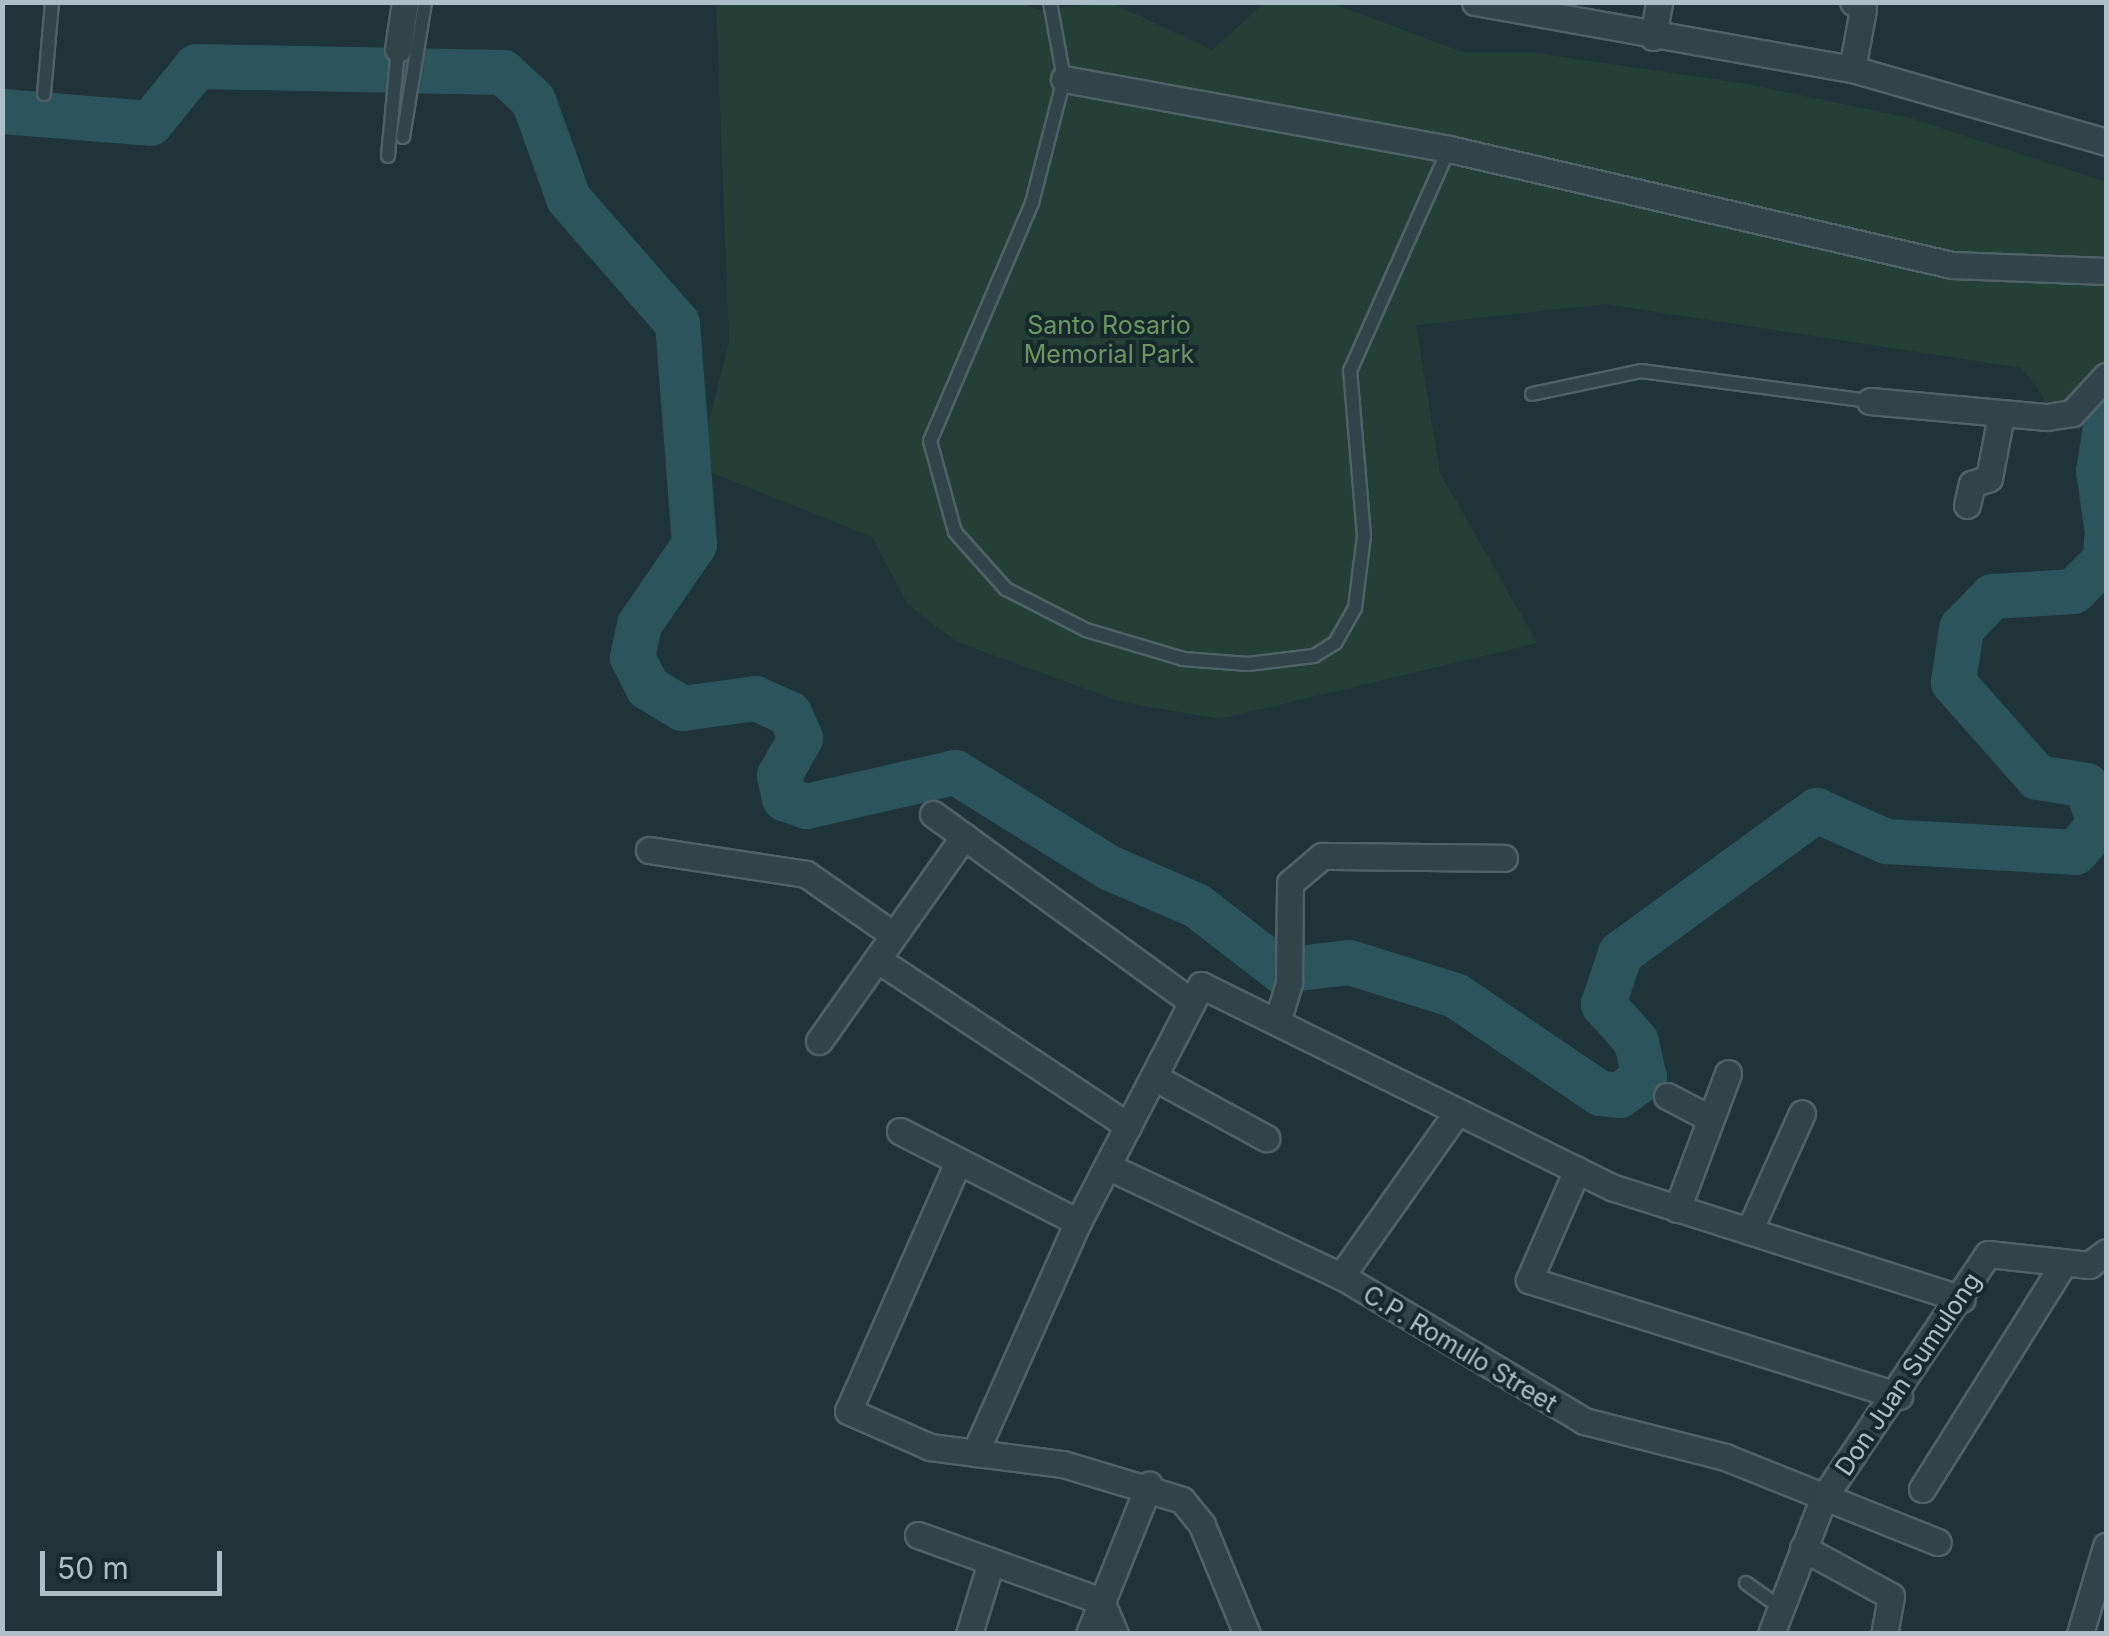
<!DOCTYPE html>
<style>
body{margin:0}
#map{position:relative;width:2109px;height:1636px;overflow:hidden;background:#1e3438;font-family:Inter,sans-serif}
div>[style]{position:absolute}
.green>*{inset:0;background:#243f35}
.river>*{height:45px;margin:-22.5px;padding:0 22.5px;transform-origin:22.5px;border-radius:22.5px;background:#2c545d}
.roads{filter:drop-shadow(2px 0 #4f6267) drop-shadow(-2px 0 #4f6267) drop-shadow(0 2px #4f6267) drop-shadow(0 -2px #4f6267)}
.service>*{height:12px;margin:-6px;padding:0 6px;transform-origin:6px;border-radius:6px;background:#314449}
.minor>*{height:25px;margin:-12.5px;padding:0 12.5px;transform-origin:12.5px;border-radius:12.5px;background:#314449}
span{translate:-50% -50%;white-space:nowrap;text-align:center;line-height:1.15;-webkit-text-stroke:8px #17292d;paint-order:stroke}
.park-label{font-size:25px;color:#6b9861}
.street-label{font-size:25px;color:#abc0c6}
.frame{position:absolute;inset:0;border:5px solid #abc0c6;pointer-events:none}
.scale{position:absolute;left:40px;top:1551px;width:182px;height:45px;box-sizing:border-box;border:5px solid #abc0c6;border-top:0;padding-left:12px;font-size:30px;line-height:35px;white-space:nowrap;color:#abc0c6;-webkit-text-stroke:8px #17292d;paint-order:stroke}
</style>
<div id="map">
<div class="green">
<i style="clip-path:polygon(1020px 2px,1040px 10px,1112px 3px,1212px 50px,1264px 3px,1331px 3px,1465px 53px,1535px 53px,1742px 83px,1910px 118px,2106px 182px,2106px 401px,2079px 430px,2048px 426px,2043px 396px,2022px 368px,1605px 304px,1416px 325px,1440px 473px,1537px 643px,1220px 719px,1122px 702px,957px 642px,908px 605px,872px 537px,697px 467px,729px 342px,716px 3px)"></i>
</div>
<div class="river">
<i style="left:2px;top:111px;width:148px;rotate:4.6deg"></i>
<i style="left:150px;top:123px;width:73px;rotate:-51.1deg"></i>
<i style="left:196px;top:66px;width:307px;rotate:1.1deg"></i>
<i style="left:503px;top:72px;width:41px;rotate:43deg"></i>
<i style="left:533px;top:100px;width:104px;rotate:70.3deg"></i>
<i style="left:568px;top:198px;width:166px;rotate:48.9deg"></i>
<i style="left:677px;top:323px;width:222px;rotate:85.6deg"></i>
<i style="left:694px;top:544px;width:97px;rotate:124.5deg"></i>
<i style="left:639px;top:624px;width:34px;rotate:102deg"></i>
<i style="left:632px;top:657px;width:34px;rotate:63deg"></i>
<i style="left:647px;top:687px;width:41px;rotate:31deg"></i>
<i style="left:682px;top:708px;width:74px;rotate:-7.8deg"></i>
<i style="left:755px;top:698px;width:37px;rotate:24deg"></i>
<i style="left:789px;top:713px;width:27px;rotate:66deg"></i>
<i style="left:800px;top:738px;width:43px;rotate:119.6deg"></i>
<i style="left:779px;top:775px;width:24px;rotate:78deg"></i>
<i style="left:784px;top:798px;width:23px;rotate:20deg"></i>
<i style="left:806px;top:806px;width:153px;rotate:-12.9deg"></i>
<i style="left:955px;top:772px;width:180px;rotate:31.8deg"></i>
<i style="left:1108px;top:867px;width:96px;rotate:23.4deg"></i>
<i style="left:1196px;top:905px;width:106px;rotate:37.7deg"></i>
<i style="left:1280px;top:970px;width:69px;rotate:-6.6deg"></i>
<i style="left:1349px;top:962px;width:111px;rotate:17.3deg"></i>
<i style="left:1455px;top:995px;width:175px;rotate:34.1deg"></i>
<i style="left:1600px;top:1093px;width:19px;rotate:6deg"></i>
<i style="left:1619px;top:1095px;width:31px;rotate:-36deg"></i>
<i style="left:1644px;top:1077px;width:37px;rotate:-103deg"></i>
<i style="left:1636px;top:1041px;width:50px;rotate:-131.7deg"></i>
<i style="left:1603px;top:1004px;width:54px;rotate:-71.6deg"></i>
<i style="left:1620px;top:953px;width:243px;rotate:-36.1deg"></i>
<i style="left:1816px;top:810px;width:77px;rotate:23.9deg"></i>
<i style="left:1886px;top:841px;width:189px;rotate:3.3deg"></i>
<i style="left:2075px;top:852px;width:38px;rotate:-50deg"></i>
<i style="left:2099px;top:823px;width:40px;rotate:-108.9deg"></i>
<i style="left:2086px;top:785px;width:50px;rotate:-170.7deg"></i>
<i style="left:2037px;top:777px;width:127px;rotate:-131.5deg"></i>
<i style="left:1953px;top:682px;width:55px;rotate:-81.6deg"></i>
<i style="left:1961px;top:628px;width:45px;rotate:-45.9deg"></i>
<i style="left:1992px;top:596px;width:81px;rotate:-3.5deg"></i>
<i style="left:2073px;top:591px;width:45px;rotate:-45deg"></i>
<i style="left:2105px;top:559px;width:20px;rotate:-87deg"></i>
<i style="left:2106px;top:420px;width:52px;rotate:98.9deg"></i>
<i style="left:2098px;top:471px;width:56px;rotate:81.7deg"></i>
</div>
<div class="roads">
<div class="service">
<i style="left:1050px;top:2px;width:78px;rotate:79.7deg"></i>
<i style="left:1064px;top:79px;width:128px;rotate:104.5deg"></i>
<i style="left:1032px;top:203px;width:259px;rotate:113.2deg"></i>
<i style="left:930px;top:441px;width:94px;rotate:74.6deg"></i>
<i style="left:955px;top:532px;width:76px;rotate:48.2deg"></i>
<i style="left:1006px;top:589px;width:90px;rotate:27.1deg"></i>
<i style="left:1086px;top:630px;width:101px;rotate:16.6deg"></i>
<i style="left:1183px;top:659px;width:65px;rotate:4.4deg"></i>
<i style="left:1248px;top:664px;width:66px;rotate:-6.9deg"></i>
<i style="left:1314px;top:656px;width:25px;rotate:-32deg"></i>
<i style="left:1335px;top:643px;width:40px;rotate:-60.3deg"></i>
<i style="left:1355px;top:608px;width:73px;rotate:-82.9deg"></i>
<i style="left:1364px;top:536px;width:166px;rotate:-94.8deg"></i>
<i style="left:1350px;top:371px;width:243px;rotate:-66deg"></i>
<i style="left:44px;top:94px;width:92px;rotate:-85deg"></i>
<i style="left:403px;top:137px;width:137px;rotate:-80.7deg"></i>
<i style="left:388px;top:156px;width:107px;rotate:-84.7deg"></i>
<i style="left:1532px;top:394px;width:111px;rotate:-11.9deg"></i>
<i style="left:1641px;top:371px;width:231px;rotate:7.5deg"></i>
<i style="left:1746px;top:1583px;width:43px;rotate:35.5deg"></i>
</div>
<div class="minor">
<i style="left:1475px;top:2px;width:383px;rotate:10.1deg"></i>
<i style="left:1852px;top:69px;width:264px;rotate:16deg"></i>
<i style="left:1653px;top:37px;width:36px;rotate:-80deg"></i>
<i style="left:398px;top:49px;width:48px;rotate:-81.5deg"></i>
<i style="left:1852px;top:69px;width:61px;rotate:-79.6deg"></i>
<i style="left:1863px;top:9px;width:12px;rotate:-145deg"></i>
<i style="left:1064px;top:79px;width:391px;rotate:10.3deg"></i>
<i style="left:1449px;top:149px;width:516px;rotate:12.99deg"></i>
<i style="left:1952px;top:265px;width:154px;rotate:2.2deg"></i>
<i style="left:1870px;top:401px;width:178px;rotate:5.2deg"></i>
<i style="left:2047px;top:417px;width:25px;rotate:-9deg"></i>
<i style="left:2072px;top:413px;width:50px;rotate:-47.4deg"></i>
<i style="left:1967px;top:505px;width:22px;rotate:-77deg"></i>
<i style="left:1972px;top:484px;width:18px;rotate:-19deg"></i>
<i style="left:1989px;top:478px;width:64px;rotate:-79.2deg"></i>
<i style="left:933px;top:814px;width:320px;rotate:36deg"></i>
<i style="left:649px;top:850px;width:159px;rotate:8.7deg"></i>
<i style="left:806px;top:874px;width:103px;rotate:34.8deg"></i>
<i style="left:880px;top:961px;width:298px;rotate:33.6deg"></i>
<i style="left:1278px;top:1019px;width:39px;rotate:-73deg"></i>
<i style="left:1289px;top:982px;width:99px;rotate:-89.4deg"></i>
<i style="left:1290px;top:883px;width:42px;rotate:-40.2deg"></i>
<i style="left:1322px;top:856px;width:182px;rotate:0.6deg"></i>
<i style="left:819px;top:1041px;width:251px;rotate:-54.7deg"></i>
<i style="left:1154px;top:1077px;width:128px;rotate:28.6deg"></i>
<i style="left:1667px;top:1096px;width:47px;rotate:27.6deg"></i>
<i style="left:900px;top:1131px;width:200px;rotate:27.1deg"></i>
<i style="left:958px;top:1162px;width:272px;rotate:113.8deg"></i>
<i style="left:848px;top:1411px;width:90px;rotate:23.7deg"></i>
<i style="left:930px;top:1447px;width:134px;rotate:7.3deg"></i>
<i style="left:1063px;top:1464px;width:124px;rotate:16.8deg"></i>
<i style="left:1182px;top:1500px;width:32px;rotate:51deg"></i>
<i style="left:1202px;top:1525px;width:118px;rotate:67.6deg"></i>
<i style="left:1109px;top:1167px;width:256px;rotate:25.2deg"></i>
<i style="left:1341px;top:1276px;width:283px;rotate:30.8deg"></i>
<i style="left:1584px;top:1421px;width:146px;rotate:14.3deg"></i>
<i style="left:1725px;top:1457px;width:229px;rotate:21.8deg"></i>
<i style="left:1577px;top:1170px;width:120px;rotate:113.6deg"></i>
<i style="left:1529px;top:1280px;width:388px;rotate:17.4deg"></i>
<i style="left:1677px;top:1209px;width:145px;rotate:-69.4deg"></i>
<i style="left:1749px;top:1231px;width:129px;rotate:-65.8deg"></i>
<i style="left:1341px;top:1276px;width:201px;rotate:-54.7deg"></i>
<i style="left:975px;top:1453px;width:253px;rotate:-66deg"></i>
<i style="left:1078px;top:1222px;width:267px;rotate:-62.6deg"></i>
<i style="left:1201px;top:985px;width:460px;rotate:26.2deg"></i>
<i style="left:1614px;top:1188px;width:365px;rotate:17.7deg"></i>
<i style="left:1922px;top:1489px;width:267px;rotate:-57.9deg"></i>
<i style="left:918px;top:1535px;width:195px;rotate:19.8deg"></i>
<i style="left:1101px;top:1601px;width:36px;rotate:67deg"></i>
<i style="left:1803px;top:1548px;width:100px;rotate:28.6deg"></i>
<i style="left:1891px;top:1596px;width:39px;rotate:100deg"></i>
<i style="left:969px;top:1634px;width:75px;rotate:-73deg"></i>
<i style="left:1089px;top:1634px;width:161px;rotate:-68.1deg"></i>
<i style="left:1771px;top:1634px;width:147px;rotate:-68.9deg"></i>
<i style="left:1824px;top:1497px;width:293px;rotate:-56deg"></i>
<i style="left:1988px;top:1254px;width:102px;rotate:6.2deg"></i>
<i style="left:2089px;top:1265px;width:21px;rotate:-37deg"></i>
<i style="left:2080px;top:1634px;width:92px;rotate:-73.5deg"></i>
</div>
</div>
<div class="park-label">
<span style="left:1109px;top:340px">Santo Rosario<br>Memorial Park</span>
</div>
<div class="street-label">
<span style="left:1460px;top:1349px;rotate:31deg">C.P. Romulo Street</span>
<span style="left:1908px;top:1374px;rotate:-56deg">Don Juan Sumulong</span>
</div>
<div class="frame"></div>
<div class="scale">50 m</div>
</div>
